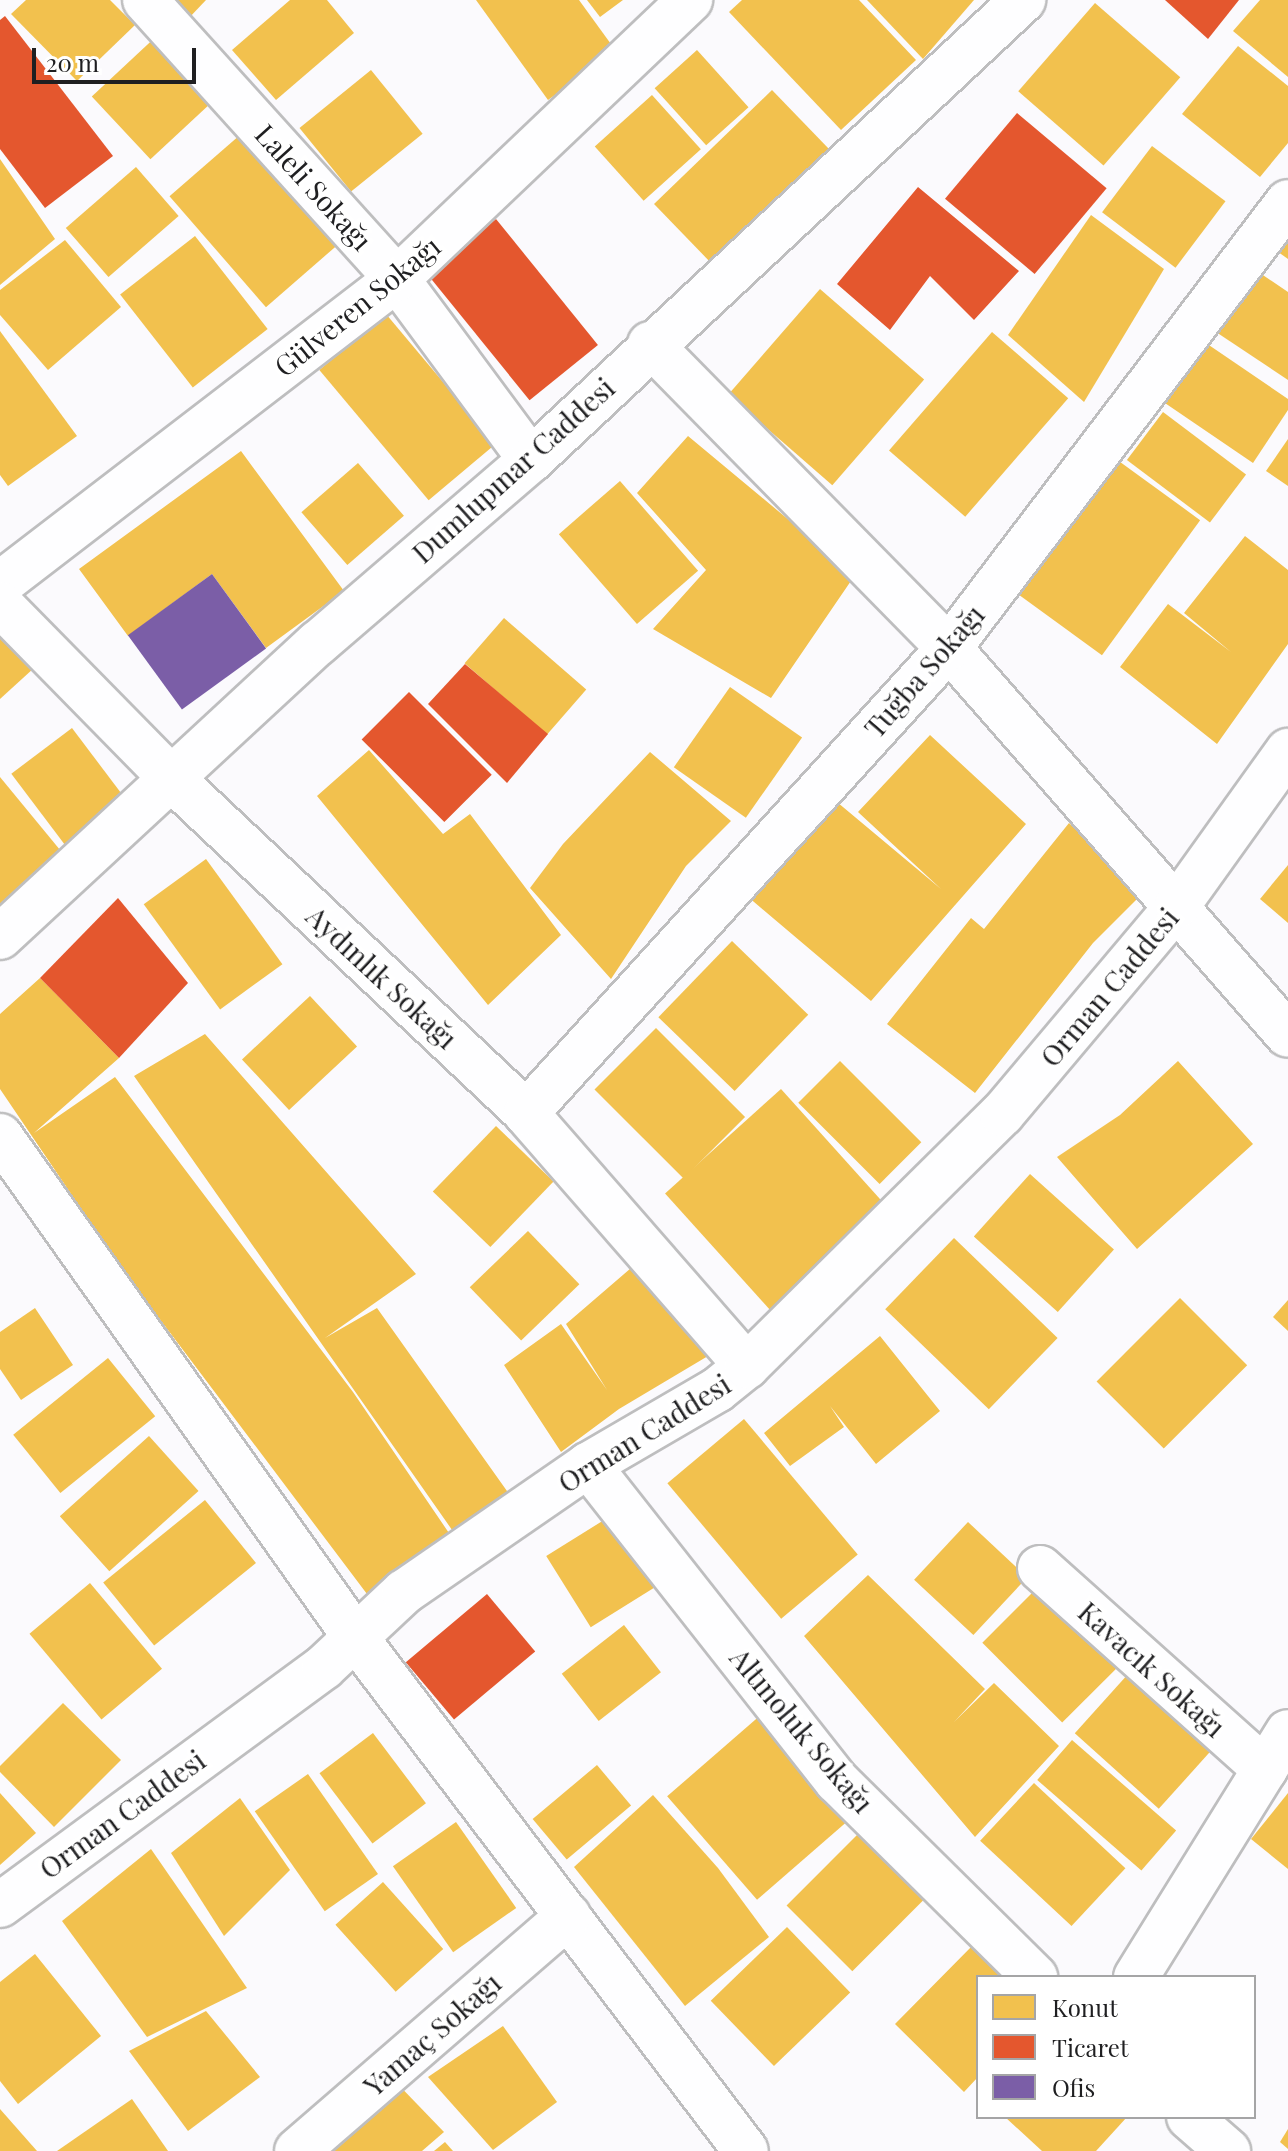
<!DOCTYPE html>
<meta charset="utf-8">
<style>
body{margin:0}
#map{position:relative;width:1288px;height:2151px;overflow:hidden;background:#fbfafd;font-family:"Playfair Display",serif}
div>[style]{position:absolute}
.homes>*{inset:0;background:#f2c14e;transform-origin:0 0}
.shops>*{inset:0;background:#e4572e;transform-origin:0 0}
.offices>*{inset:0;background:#7b5ea7;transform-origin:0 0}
.roads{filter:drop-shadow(2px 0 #bebebf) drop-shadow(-2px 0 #bebebf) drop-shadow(0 2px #bebebf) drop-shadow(0 -2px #bebebf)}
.minor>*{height:44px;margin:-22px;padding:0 22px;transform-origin:22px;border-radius:22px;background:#fefeff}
span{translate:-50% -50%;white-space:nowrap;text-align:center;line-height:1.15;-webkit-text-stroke:8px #fff;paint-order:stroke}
.street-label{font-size:28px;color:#1f1f21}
.legend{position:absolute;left:976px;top:1975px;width:280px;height:144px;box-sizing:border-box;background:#fff;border:2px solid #a5a5a6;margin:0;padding:10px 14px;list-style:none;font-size:24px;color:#1f1f21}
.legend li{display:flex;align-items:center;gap:16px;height:40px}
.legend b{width:40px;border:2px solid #a5a5a6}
.scale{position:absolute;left:32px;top:48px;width:164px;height:36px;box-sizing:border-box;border:4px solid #1f1f21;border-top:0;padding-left:10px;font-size:24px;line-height:28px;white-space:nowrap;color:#1f1f21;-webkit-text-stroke:6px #fff;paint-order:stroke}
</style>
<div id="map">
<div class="homes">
<i style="clip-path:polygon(26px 0,110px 0,135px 25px,77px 81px,11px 14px)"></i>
<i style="clip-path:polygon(169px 0,206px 0,188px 19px)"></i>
<i style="clip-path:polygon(290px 0,327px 0,354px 33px,276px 100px,232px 50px)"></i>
<i style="clip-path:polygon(476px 0,579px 0,616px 51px,548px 100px)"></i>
<i style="clip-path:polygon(587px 0,623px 0,600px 17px)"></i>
<i style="clip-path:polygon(742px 0,859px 0,916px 60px,841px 130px,729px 12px)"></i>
<i style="clip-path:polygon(867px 0,974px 0,923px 59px)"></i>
<i style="clip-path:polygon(1260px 0,1288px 0,1288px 77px,1233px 31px)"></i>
<i style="left:1095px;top:3px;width:113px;height:117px;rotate:41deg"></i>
<i style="left:162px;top:31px;width:86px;height:96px;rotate:47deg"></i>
<i style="clip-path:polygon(1238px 46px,1288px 86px,1288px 143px,1260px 177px,1182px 114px)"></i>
<i style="left:697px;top:50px;width:77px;height:57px;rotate:48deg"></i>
<i style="left:371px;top:70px;width:82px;height:92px;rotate:51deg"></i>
<i style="left:772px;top:90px;width:96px;height:164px;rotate:46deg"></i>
<i style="left:652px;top:95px;width:73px;height:77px;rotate:48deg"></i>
<i style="left:248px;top:128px;width:147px;height:104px;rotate:49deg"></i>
<i style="left:1152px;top:146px;width:92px;height:83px;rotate:37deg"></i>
<i style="clip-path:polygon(0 159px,55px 239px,0 285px)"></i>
<i style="left:136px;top:167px;width:65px;height:93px;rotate:49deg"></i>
<i style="clip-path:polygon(1091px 215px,1164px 269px,1084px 402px,1008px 335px)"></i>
<i style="clip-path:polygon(1288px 216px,1288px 259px,1267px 244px)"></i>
<i style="left:195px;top:236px;width:118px;height:95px;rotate:52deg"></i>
<i style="clip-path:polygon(65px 240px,121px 307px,48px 370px,0 315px,0 290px)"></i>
<i style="clip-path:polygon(1257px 271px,1288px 292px,1288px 380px,1216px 332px)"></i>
<i style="left:820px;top:289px;width:138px;height:140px;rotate:41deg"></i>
<i style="left:386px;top:314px;width:170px;height:87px;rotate:50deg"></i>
<i style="clip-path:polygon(0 331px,77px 436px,8px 486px,0 475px)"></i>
<i style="left:992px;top:332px;width:101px;height:157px;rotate:41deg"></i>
<i style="clip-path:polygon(1200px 339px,1288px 399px,1288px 410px,1253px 463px,1159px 399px)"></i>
<i style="left:1163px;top:412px;width:104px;height:60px;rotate:37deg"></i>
<i style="clip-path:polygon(688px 436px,855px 575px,771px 698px,653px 629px,706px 570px,637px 493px)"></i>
<i style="clip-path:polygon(1288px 439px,1288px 486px,1266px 471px)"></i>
<i style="clip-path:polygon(241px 451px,344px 591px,266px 648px,212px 574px,128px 636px,79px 569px)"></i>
<i style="left:1116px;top:459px;width:104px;height:167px;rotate:36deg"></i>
<i style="left:358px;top:463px;width:70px;height:75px;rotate:49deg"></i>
<i style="left:620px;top:481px;width:119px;height:81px;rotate:49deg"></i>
<i style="clip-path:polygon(1245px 536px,1288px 570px,1288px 644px,1217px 744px,1120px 667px,1168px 604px,1231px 652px,1184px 613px)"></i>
<i style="left:504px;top:618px;width:109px;height:60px;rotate:41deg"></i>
<i style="clip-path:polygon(0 630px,34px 668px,0 699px)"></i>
<i style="left:730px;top:687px;width:88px;height:98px;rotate:35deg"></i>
<i style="left:72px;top:728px;width:99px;height:76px;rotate:53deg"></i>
<i style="clip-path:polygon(930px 735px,1026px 824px,871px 1001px,747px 896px,831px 797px,941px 889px,858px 812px)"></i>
<i style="clip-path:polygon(369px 750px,443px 834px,470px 814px,561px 935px,488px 1005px,317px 796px)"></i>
<i style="clip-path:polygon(650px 752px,731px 821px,686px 866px,611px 979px,530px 888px,563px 844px)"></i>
<i style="clip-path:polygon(0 777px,65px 856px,3px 907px,0 903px)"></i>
<i style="clip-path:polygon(1069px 823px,1144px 892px,1093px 943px,975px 1093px,887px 1024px,971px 918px,984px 929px)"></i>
<i style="left:206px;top:859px;width:130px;height:77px;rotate:54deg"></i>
<i style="clip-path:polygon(1288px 865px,1288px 923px,1260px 899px)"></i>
<i style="left:732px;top:941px;width:106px;height:106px;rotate:44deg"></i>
<i style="clip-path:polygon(40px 978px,119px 1058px,34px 1133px,115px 1077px,353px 1392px,451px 1536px,370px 1598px,122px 1269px,0 1089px,0 1014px)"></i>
<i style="left:310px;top:996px;width:69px;height:93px;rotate:47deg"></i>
<i style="left:656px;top:1028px;width:126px;height:87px;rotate:45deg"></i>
<i style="clip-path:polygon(205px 1034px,416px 1274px,325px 1338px,377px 1308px,519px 1508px,464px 1547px,134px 1076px)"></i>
<i style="left:840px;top:1061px;width:115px;height:59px;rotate:45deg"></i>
<i style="clip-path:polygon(1178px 1061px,1253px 1144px,1137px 1249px,1057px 1157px,1120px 1115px)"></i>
<i style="left:781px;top:1089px;width:159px;height:156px;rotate:48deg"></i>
<i style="left:496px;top:1126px;width:80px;height:91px;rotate:44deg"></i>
<i style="left:1030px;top:1174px;width:113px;height:84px;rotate:42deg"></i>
<i style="left:528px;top:1231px;width:74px;height:81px;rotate:46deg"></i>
<i style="left:954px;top:1238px;width:144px;height:99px;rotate:44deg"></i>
<i style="clip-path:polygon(638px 1262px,708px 1356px,619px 1409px,561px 1452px,504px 1365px,561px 1324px,607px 1390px,566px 1324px)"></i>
<i style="left:1180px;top:1298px;width:95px;height:118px;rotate:45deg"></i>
<i style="clip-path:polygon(1288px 1300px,1288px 1331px,1273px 1317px)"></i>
<i style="clip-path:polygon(35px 1308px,73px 1365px,21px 1400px,0 1369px,0 1332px)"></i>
<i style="clip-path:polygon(880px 1336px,940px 1411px,876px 1464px,830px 1406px,844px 1427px,790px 1466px,764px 1433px)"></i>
<i style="left:108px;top:1358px;width:75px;height:122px;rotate:51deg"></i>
<i style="left:744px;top:1419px;width:177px;height:100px;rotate:50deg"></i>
<i style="left:149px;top:1436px;width:74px;height:120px;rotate:48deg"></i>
<i style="left:205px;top:1500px;width:81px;height:131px;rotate:51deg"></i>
<i style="left:620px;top:1510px;width:84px;height:87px;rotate:58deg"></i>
<i style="left:968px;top:1522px;width:81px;height:79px;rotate:43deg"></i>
<i style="clip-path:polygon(868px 1575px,985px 1689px,954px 1722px,994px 1683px,1059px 1746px,975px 1837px,804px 1636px)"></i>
<i style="left:90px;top:1583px;width:112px;height:79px;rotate:50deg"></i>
<i style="left:1041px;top:1584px;width:113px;height:83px;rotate:45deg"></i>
<i style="left:624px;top:1625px;width:60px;height:79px;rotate:52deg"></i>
<i style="left:1129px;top:1673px;width:113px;height:81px;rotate:42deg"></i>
<i style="clip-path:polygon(63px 1703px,121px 1760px,54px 1827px,0 1772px,0 1766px)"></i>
<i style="left:763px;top:1713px;width:137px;height:127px;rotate:49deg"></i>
<i style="left:373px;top:1733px;width:88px;height:67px;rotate:53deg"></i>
<i style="left:1072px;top:1740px;width:138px;height:53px;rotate:41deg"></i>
<i style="left:597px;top:1765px;width:53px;height:84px;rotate:50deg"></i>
<i style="left:308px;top:1774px;width:122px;height:65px;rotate:55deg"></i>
<i style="left:1034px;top:1783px;width:125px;height:79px;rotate:43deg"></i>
<i style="clip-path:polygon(0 1793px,36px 1833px,0 1865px)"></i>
<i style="clip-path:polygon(1288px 1793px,1288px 1869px,1251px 1839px)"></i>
<i style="clip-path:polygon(653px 1795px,718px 1868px,769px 1937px,685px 2006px,574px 1867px)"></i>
<i style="clip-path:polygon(240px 1798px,290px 1870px,224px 1936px,171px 1853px)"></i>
<i style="left:456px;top:1822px;width:105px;height:77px;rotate:55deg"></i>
<i style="left:858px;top:1834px;width:93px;height:101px;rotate:45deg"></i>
<i style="clip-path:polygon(151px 1849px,247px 1988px,147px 2037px,62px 1921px)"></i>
<i style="left:383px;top:1882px;width:90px;height:64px;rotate:48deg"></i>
<i style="left:787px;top:1927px;width:91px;height:106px;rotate:46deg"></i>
<i style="clip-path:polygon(974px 1944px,1009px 1977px,978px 1977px,978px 2077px,964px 2092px,895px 2024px)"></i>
<i style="clip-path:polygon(35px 1954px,101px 2036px,18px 2104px,0 2081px,0 1982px)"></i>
<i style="clip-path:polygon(206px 2011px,260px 2077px,188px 2131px,129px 2051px)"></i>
<i style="clip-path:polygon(503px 2026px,557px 2102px,493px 2150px,428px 2077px)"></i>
<i style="clip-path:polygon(390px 2076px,444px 2132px,422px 2151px,316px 2151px)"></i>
<i style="clip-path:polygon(132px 2099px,168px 2151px,57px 2151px)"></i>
<i style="clip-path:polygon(0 2109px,37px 2151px,0 2151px)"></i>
<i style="clip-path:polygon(1005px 2117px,1127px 2117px,1096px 2151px,1042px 2151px)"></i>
<i style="clip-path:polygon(1288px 2129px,1288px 2149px,1280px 2142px)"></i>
<i style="clip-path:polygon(445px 2142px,453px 2151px,434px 2151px)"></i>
</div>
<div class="shops">
<i style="clip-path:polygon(1165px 0,1239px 0,1208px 39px)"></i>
<i style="clip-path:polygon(5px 16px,113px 156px,45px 208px,0 149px,0 20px)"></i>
<i style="left:1017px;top:113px;width:117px;height:112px;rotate:40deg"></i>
<i style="clip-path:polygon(918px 187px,1019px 271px,974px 320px,930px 276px,890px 330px,837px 284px)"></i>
<i style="left:496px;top:219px;width:162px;height:88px;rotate:51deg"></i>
<i style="clip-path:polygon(465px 664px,548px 734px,507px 783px,428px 704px)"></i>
<i style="left:409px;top:692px;width:117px;height:67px;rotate:45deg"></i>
<i style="clip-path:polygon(118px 898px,188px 983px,119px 1058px,40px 978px)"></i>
<i style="left:487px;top:1594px;width:75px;height:106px;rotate:50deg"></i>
</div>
<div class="offices">
<i style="left:212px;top:574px;width:92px;height:104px;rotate:54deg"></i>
</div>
<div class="roads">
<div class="minor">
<i style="left:145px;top:0;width:376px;rotate:47.9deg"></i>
<i style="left:397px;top:279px;width:225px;rotate:53.5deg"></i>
<i style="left:650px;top:344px;width:426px;rotate:45.5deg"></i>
<i style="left:949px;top:648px;width:514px;rotate:48.78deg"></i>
<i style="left:0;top:584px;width:501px;rotate:-37.53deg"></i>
<i style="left:397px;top:279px;width:405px;rotate:-43.6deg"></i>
<i style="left:0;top:604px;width:244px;rotate:45.5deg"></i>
<i style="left:171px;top:778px;width:488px;rotate:43.3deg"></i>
<i style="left:526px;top:1113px;width:336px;rotate:48.9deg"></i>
<i style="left:0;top:937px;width:433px;rotate:-42.8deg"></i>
<i style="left:318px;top:643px;width:281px;rotate:-40.7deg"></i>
<i style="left:531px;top:460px;width:674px;rotate:-43.07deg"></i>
<i style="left:526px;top:1113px;width:629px;rotate:-47.71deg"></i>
<i style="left:949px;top:648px;width:560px;rotate:-52.76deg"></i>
<i style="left:0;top:1136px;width:615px;rotate:54.66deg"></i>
<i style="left:356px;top:1638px;width:644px;rotate:52.76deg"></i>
<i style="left:588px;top:1465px;width:402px;rotate:51.8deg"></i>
<i style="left:837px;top:1781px;width:279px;rotate:44.7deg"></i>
<i style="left:1040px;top:1568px;width:302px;rotate:41.8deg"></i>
<i style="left:0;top:1905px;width:402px;rotate:-36.3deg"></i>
<i style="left:324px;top:1667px;width:110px;rotate:-43.2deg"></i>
<i style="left:404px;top:1592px;width:224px;rotate:-34.6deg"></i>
<i style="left:588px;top:1465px;width:149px;rotate:-30.2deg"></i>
<i style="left:717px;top:1390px;width:38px;rotate:-39deg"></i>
<i style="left:747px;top:1366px;width:359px;rotate:-44.7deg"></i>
<i style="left:1002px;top:1114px;width:272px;rotate:-49.9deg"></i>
<i style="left:1177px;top:906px;width:191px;rotate:-54.4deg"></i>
<i style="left:1136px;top:1977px;width:288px;rotate:-58.2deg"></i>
<i style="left:1189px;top:2117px;width:52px;rotate:41.1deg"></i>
<i style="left:297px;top:2151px;width:359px;rotate:-40.9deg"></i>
</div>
</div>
<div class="street-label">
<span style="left:314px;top:187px;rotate:48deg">Laleli Sokağı</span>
<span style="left:357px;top:306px;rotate:-39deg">Gülveren Sokağı</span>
<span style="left:513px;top:470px;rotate:-42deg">Dumlupınar Caddesi</span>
<span style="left:924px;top:671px;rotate:-49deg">Tuğba Sokağı</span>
<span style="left:382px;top:977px;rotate:43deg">Aydınlık Sokağı</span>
<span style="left:1109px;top:987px;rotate:-50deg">Orman Caddesi</span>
<span style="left:644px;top:1433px;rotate:-32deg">Orman Caddesi</span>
<span style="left:1152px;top:1669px;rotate:42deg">Kavacık Sokağı</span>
<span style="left:802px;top:1730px;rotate:50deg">Altınoluk Sokağı</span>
<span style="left:122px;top:1814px;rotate:-36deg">Orman Caddesi</span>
<span style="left:432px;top:2034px;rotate:-41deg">Yamaç Sokağı</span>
</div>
<ul class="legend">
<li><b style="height:22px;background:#f2c14e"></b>Konut</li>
<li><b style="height:22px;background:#e4572e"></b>Ticaret</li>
<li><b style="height:22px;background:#7b5ea7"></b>Ofis</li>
</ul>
<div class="scale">20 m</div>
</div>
